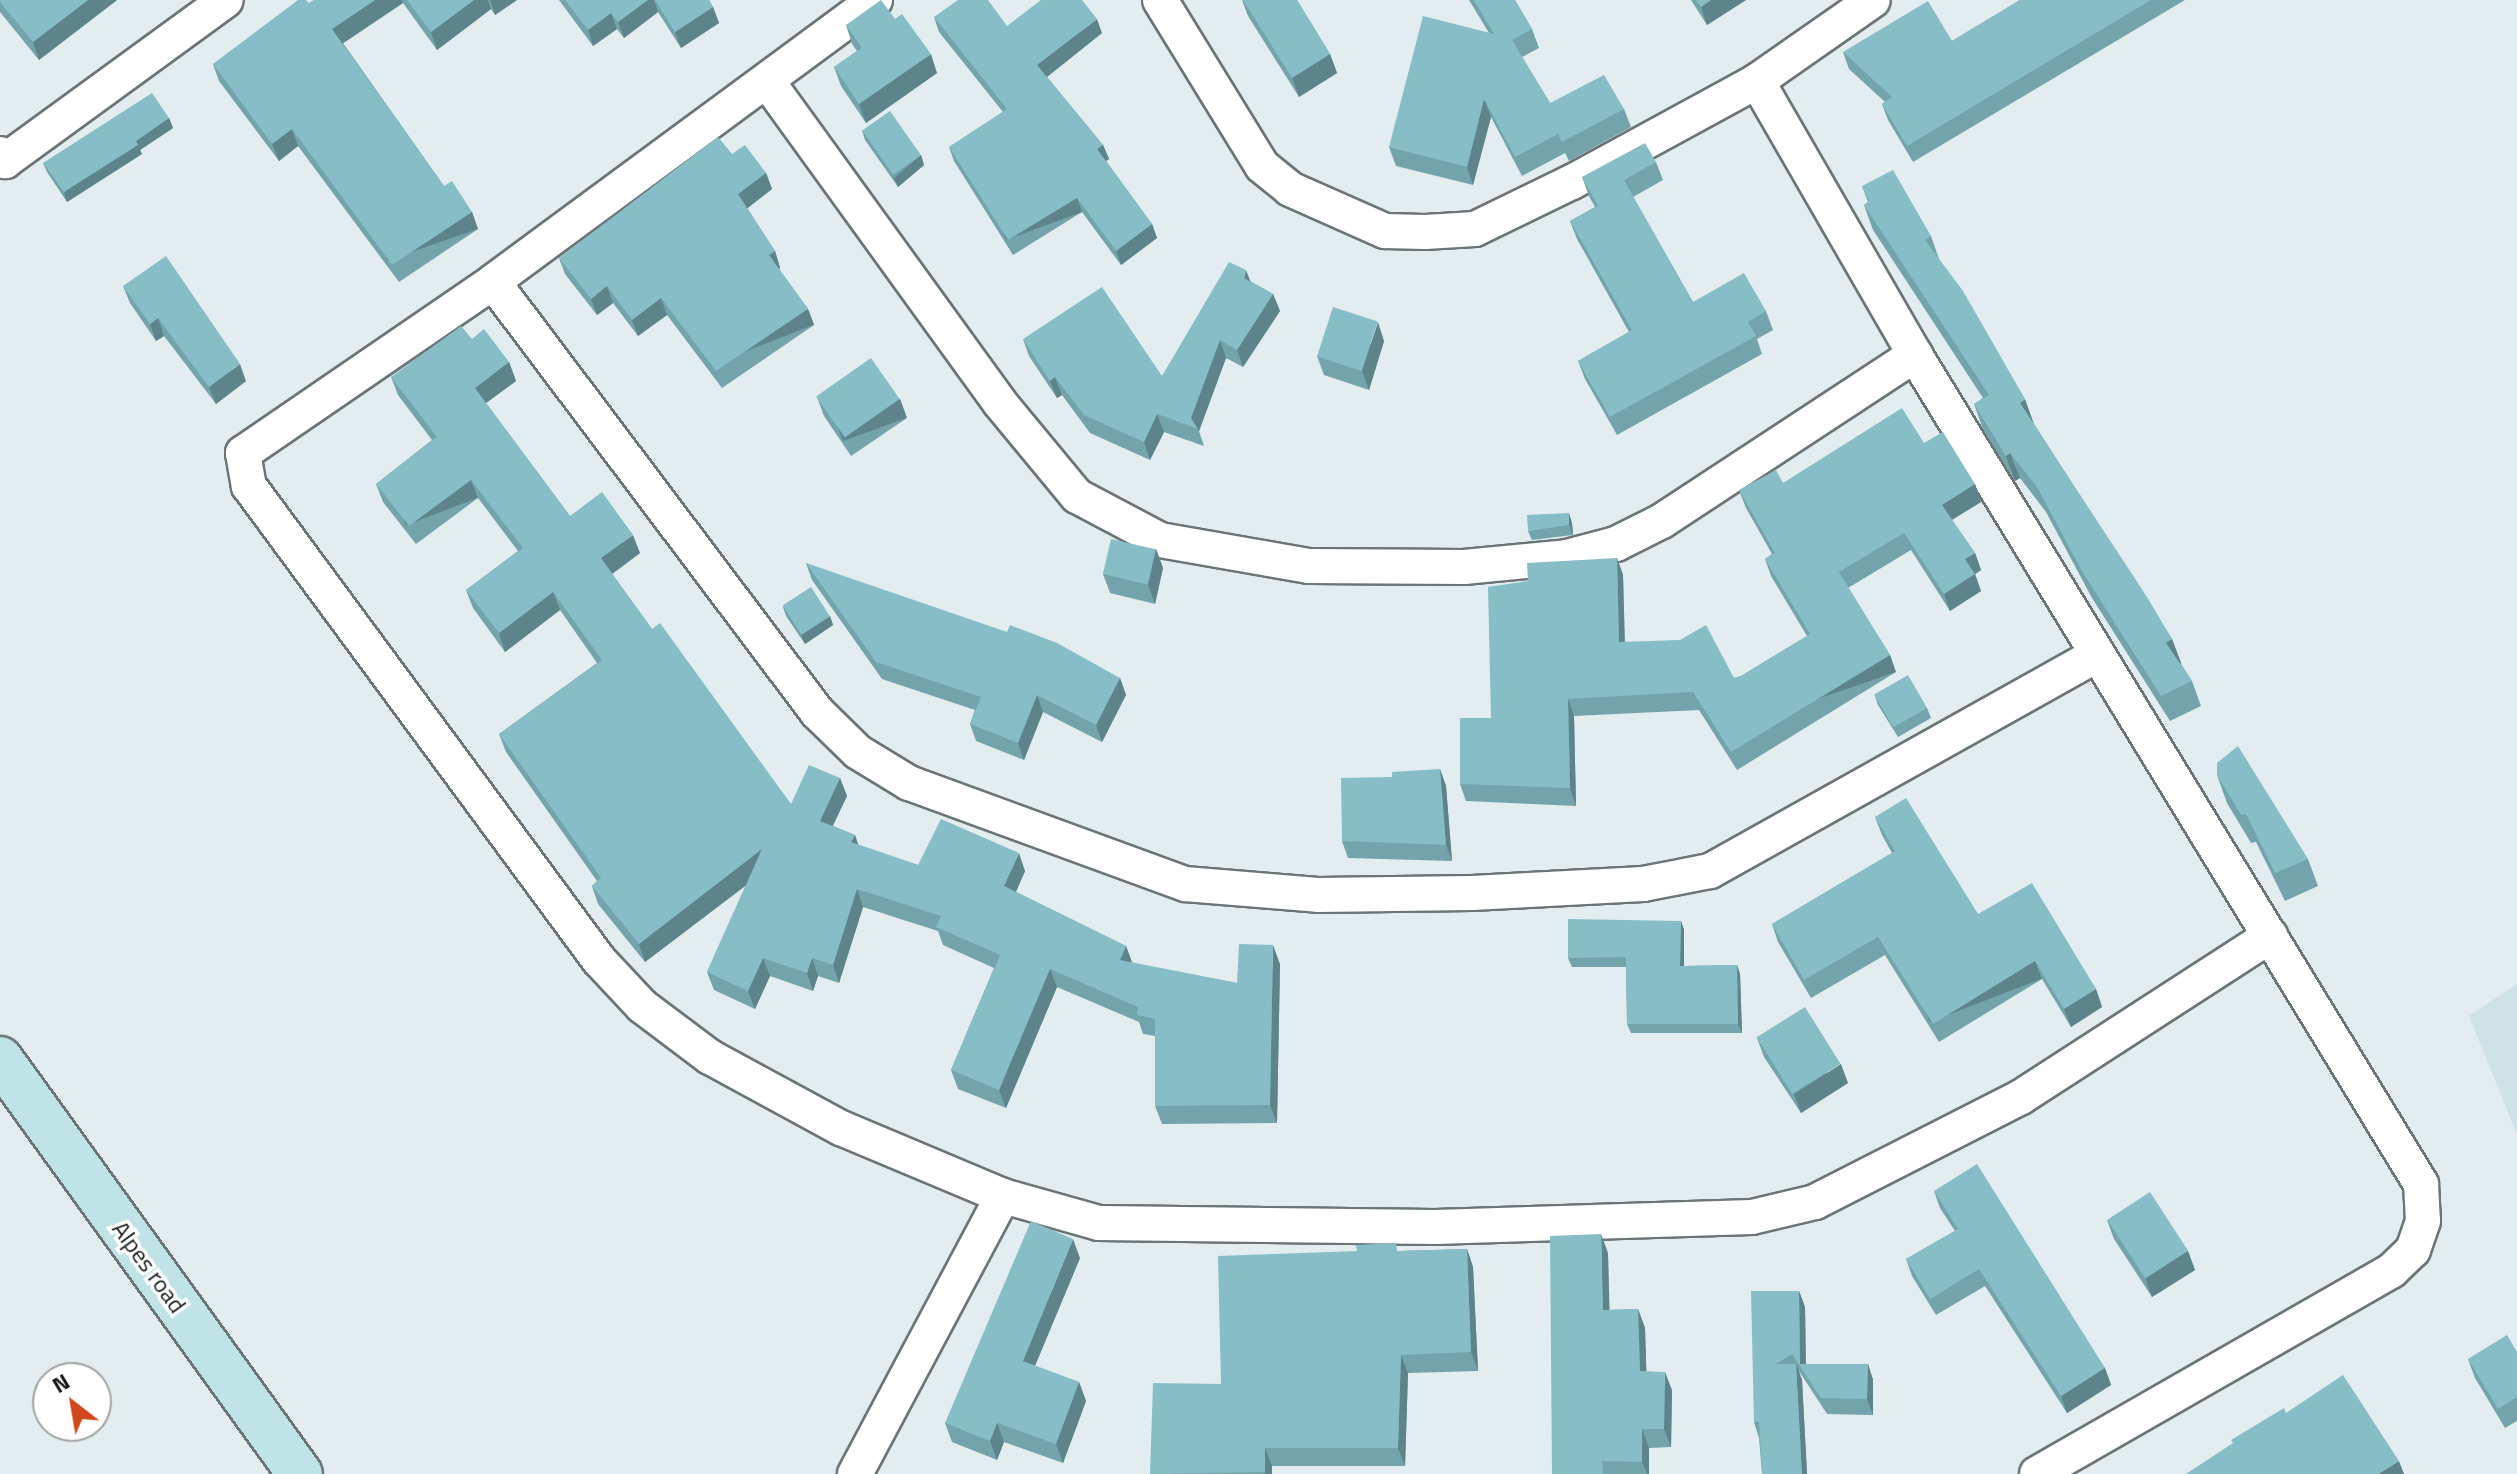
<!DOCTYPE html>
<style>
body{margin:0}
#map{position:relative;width:2517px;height:1474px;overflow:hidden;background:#e3edef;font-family:"Titillium Web",sans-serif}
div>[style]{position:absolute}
.built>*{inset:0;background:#cfe2e6}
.roads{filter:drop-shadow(2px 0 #6b7476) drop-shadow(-2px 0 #6b7476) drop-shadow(0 2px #6b7476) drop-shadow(0 -2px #6b7476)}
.street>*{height:34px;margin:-17px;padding:0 17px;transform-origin:17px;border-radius:17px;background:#fff}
.secondary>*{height:44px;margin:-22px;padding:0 22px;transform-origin:22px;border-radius:22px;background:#c0e3e8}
.wall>*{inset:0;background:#73a3ab}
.shaded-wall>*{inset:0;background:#5e848b;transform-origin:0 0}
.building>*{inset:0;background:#86bdc7;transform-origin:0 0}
span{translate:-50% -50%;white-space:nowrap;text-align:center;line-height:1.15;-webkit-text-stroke:7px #fff;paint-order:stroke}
.street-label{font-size:24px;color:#141819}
.north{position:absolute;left:32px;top:1362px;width:80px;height:80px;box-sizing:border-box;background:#fff;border:2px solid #a1a3a3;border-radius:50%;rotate:329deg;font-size:22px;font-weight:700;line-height:32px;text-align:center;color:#141819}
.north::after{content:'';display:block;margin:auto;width:28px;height:36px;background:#d0481c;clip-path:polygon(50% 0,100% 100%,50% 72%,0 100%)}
</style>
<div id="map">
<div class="built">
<i style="clip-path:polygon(2517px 984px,2517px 1135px,2469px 1016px)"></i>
</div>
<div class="roads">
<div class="street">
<i style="left:875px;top:0;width:475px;rotate:143.6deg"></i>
<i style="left:493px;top:282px;width:303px;rotate:145.6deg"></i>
<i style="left:243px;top:453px;width:34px;rotate:80deg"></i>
<i style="left:249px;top:486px;width:589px;rotate:53.56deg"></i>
<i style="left:599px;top:960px;width:63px;rotate:46.9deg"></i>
<i style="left:642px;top:1006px;width:85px;rotate:36.9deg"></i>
<i style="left:710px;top:1057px;width:149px;rotate:28.5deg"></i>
<i style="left:841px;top:1128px;width:176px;rotate:22.8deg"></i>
<i style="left:1003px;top:1196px;width:100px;rotate:15.7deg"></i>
<i style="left:1099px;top:1223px;width:336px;rotate:0.7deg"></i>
<i style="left:1435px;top:1227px;width:317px;rotate:-1.8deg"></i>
<i style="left:1752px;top:1217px;width:65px;rotate:-13.4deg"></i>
<i style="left:1815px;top:1202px;width:231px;rotate:-27deg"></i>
<i style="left:2021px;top:1097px;width:297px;rotate:-32.9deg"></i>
<i style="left:1160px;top:0;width:195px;rotate:58.4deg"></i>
<i style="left:1262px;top:166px;width:36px;rotate:39deg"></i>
<i style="left:1290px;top:189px;width:104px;rotate:23.9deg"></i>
<i style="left:1385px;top:231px;width:40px;rotate:1.4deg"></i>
<i style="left:1425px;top:232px;width:50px;rotate:-3.4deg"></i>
<i style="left:1475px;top:229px;width:108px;rotate:-25.9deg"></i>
<i style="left:1572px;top:182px;width:211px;rotate:-28.6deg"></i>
<i style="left:1757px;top:81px;width:141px;rotate:-34.9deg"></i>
<i style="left:767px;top:81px;width:397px;rotate:54.1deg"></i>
<i style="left:1000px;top:403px;width:121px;rotate:50.4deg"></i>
<i style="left:1077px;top:496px;width:94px;rotate:27.9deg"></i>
<i style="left:1160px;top:540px;width:151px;rotate:9.9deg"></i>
<i style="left:1309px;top:566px;width:155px;rotate:0.4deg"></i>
<i style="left:1464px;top:567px;width:103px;rotate:-5.5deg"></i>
<i style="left:1567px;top:557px;width:51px;rotate:-14.9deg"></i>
<i style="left:1616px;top:544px;width:51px;rotate:-26.6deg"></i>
<i style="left:1662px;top:521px;width:303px;rotate:-33.3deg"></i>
<i style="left:1757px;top:81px;width:316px;rotate:60deg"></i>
<i style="left:1915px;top:355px;width:971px;rotate:58.6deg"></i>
<i style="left:2421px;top:1184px;width:37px;rotate:87deg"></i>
<i style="left:2423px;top:1221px;width:31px;rotate:109deg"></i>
<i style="left:2413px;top:1250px;width:30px;rotate:136deg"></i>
<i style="left:2391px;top:1271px;width:408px;rotate:150.2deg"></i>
<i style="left:0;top:154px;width:9px;rotate:54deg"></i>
<i style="left:5px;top:161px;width:273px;rotate:-36.1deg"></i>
<i style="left:493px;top:282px;width:538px;rotate:53deg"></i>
<i style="left:817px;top:712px;width:57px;rotate:44.3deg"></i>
<i style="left:858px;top:752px;width:60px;rotate:31.3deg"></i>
<i style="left:909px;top:783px;width:294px;rotate:20.1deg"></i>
<i style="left:1185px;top:884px;width:133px;rotate:4.7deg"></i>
<i style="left:1318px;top:895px;width:154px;rotate:-0.7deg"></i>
<i style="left:1472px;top:893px;width:171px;rotate:-3deg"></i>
<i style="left:1643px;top:884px;width:68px;rotate:-11deg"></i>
<i style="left:1710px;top:871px;width:443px;rotate:-29.2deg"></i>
<i style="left:855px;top:1474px;width:315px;rotate:-62deg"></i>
</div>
<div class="secondary">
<i style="left:0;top:1059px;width:512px;rotate:54.14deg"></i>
</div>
</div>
<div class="wall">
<i style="clip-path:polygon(0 0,117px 0,39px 60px,0 12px)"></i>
<i style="clip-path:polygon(314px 0,517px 0,495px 15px,491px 9px,437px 50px,403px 3px,343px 43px,444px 186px,472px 212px,478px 229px,399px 282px,298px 146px,279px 161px,219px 81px,213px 64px)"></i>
<i style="clip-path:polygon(559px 0,709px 0,713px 7px,719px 23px,681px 48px,658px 12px,624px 38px,617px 29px,593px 46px)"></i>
<i style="clip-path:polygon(1242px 0,1297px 0,1330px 54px,1337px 73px,1299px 97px,1248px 16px)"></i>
<i style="clip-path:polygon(1469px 0,1515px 0,1532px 29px,1539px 48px,1522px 57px,1550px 103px,1624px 109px,1631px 127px,1569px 161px,1565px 153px,1522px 176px,1491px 117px,1473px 185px,1396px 166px,1389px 147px,1489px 33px)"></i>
<i style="clip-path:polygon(1691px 0,1746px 0,1707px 25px)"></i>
<i style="clip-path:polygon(2020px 0,2185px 0,1913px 162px,1888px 120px,1882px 104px,1885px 102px,1849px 69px,1843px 52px,1952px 41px)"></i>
<i style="clip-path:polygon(934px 17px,1007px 26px,1102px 33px,1047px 77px,1103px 145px,1109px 159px,1106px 161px,1152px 224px,1157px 238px,1121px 265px,1082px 212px,1013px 255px,954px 161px,949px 147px,1003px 112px,939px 32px)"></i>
<i style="clip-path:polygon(895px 19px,937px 73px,866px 123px,841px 86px,834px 67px,857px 51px,852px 44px,846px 25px)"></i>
<i style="clip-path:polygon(169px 118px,173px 128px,140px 150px,142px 154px,67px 202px,47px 172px,43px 163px)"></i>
<i style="clip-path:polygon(862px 130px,921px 155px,924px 165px,898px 187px,865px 140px)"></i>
<i style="clip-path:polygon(732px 154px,766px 173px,772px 189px,747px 208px,775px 251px,780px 268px,779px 269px,808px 309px,814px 325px,722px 388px,667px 315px,638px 336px,613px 303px,597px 315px,565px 274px,559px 258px)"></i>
<i style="clip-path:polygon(1656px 162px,1663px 180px,1633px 197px,1693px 302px,1766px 311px,1773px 330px,1757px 339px,1762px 354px,1617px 435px,1585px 379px,1578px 361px,1629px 332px,1577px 239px,1570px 221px,1595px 207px,1589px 196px,1582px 177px)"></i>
<i style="clip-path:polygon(1862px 186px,1931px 236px,1939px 259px,2034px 424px,2172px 639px,2181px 664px,2192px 681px,2201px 706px,2170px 721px,2092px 598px,2046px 512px,2020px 478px,2015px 481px,1983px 429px,1974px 404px,1983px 398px,1873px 230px,1864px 205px,1868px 202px)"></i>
<i style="clip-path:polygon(1250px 281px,1273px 294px,1280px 311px,1243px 367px,1226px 358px,1199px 431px,1204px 446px,1164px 432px,1150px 460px,1090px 433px,1062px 395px,1057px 398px,1029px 356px,1023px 339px,1162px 376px)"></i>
<i style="clip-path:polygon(123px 286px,246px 381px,216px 404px,164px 336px,156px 341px,130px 303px)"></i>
<i style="clip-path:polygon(472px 339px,509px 362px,516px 381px,486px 403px,570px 516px,640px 553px,612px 574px,652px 629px,791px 804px,840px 778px,847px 796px,833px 826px,855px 835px,858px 845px,918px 865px,1025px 871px,1016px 892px,1126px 946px,1132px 963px,1237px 983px,1280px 964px,1277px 1123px,1162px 1124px,1155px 1106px,1155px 1036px,1143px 1034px,1139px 1022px,1057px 987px,1006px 1108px,958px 1089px,951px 1070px,994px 968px,943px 945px,938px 931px,863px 907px,839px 983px,818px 976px,813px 991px,770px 976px,755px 1009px,714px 990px,707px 972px,746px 885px,645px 962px,598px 904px,592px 886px,597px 881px,506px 752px,499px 734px,597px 663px,560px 610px,505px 652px,473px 608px,466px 590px,518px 551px,478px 498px,416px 544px,383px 502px,376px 484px,432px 440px,398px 395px,391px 377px)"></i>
<i style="clip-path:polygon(1384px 341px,1369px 390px,1324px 375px,1317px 356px)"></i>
<i style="clip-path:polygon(817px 397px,900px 399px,907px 418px,851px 456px,824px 416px)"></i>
<i style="clip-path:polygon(1924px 443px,1975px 484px,1981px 502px,1952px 520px,1975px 553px,1981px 570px,1975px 574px,1981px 591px,1950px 611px,1911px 550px,1848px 588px,1890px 655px,1896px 672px,1737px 770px,1699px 710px,1574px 716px,1576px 806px,1466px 801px,1460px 784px,1491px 718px,1528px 581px,1617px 558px,1623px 575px,1625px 642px,1734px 678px,1741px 676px,1807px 636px,1771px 576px,1765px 559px,1772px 554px,1746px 508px,1739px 490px,1783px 483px)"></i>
<i style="clip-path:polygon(1572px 523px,1573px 535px,1532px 540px,1528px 531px)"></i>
<i style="clip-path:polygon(1156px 549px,1163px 568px,1155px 604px,1110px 593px,1103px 574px)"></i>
<i style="clip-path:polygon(806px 563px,1120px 678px,1126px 695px,1102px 742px,1043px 712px,1024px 760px,976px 741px,970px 724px,975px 710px,882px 679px,812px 580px)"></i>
<i style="clip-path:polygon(783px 607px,830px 616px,833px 625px,805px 644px,786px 616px)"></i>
<i style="clip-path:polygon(1875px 696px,1927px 708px,1931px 718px,1898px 737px,1878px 705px)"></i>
<i style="clip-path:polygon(1440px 769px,1446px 786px,1452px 861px,1348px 858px,1342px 841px,1392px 777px)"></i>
<i style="clip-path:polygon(2217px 775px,2308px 859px,2318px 886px,2285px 901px,2256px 842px,2251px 843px,2227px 803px)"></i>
<i style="clip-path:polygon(1875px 817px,1978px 914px,2096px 989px,2102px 1007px,2071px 1027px,2042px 979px,1939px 1042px,1885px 955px,1811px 998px,1778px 942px,1772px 924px,1892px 853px,1882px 835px)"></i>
<i style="clip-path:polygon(1681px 921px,1684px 930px,1684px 966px,1737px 965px,1740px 974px,1742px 1033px,1631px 1033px,1627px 1024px,1626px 967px,1572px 967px,1568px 958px)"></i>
<i style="clip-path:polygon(1757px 1038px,1848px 1083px,1801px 1113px,1764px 1057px)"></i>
<i style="clip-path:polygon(1934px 1191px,2105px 1368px,2111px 1385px,2067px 1413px,1985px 1286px,1936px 1315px,1912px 1276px,1906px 1259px,1955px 1231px,1940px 1208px)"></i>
<i style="clip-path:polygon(2107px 1220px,2188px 1251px,2195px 1270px,2152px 1297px,2114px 1239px)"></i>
<i style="clip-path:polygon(1467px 1249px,1473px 1267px,1478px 1371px,1408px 1373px,1405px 1466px,1272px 1466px,1272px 1474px,1150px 1474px,1221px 1384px,1399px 1251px)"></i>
<i style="clip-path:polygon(1608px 1253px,1609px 1310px,1638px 1309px,1645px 1328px,1646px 1372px,1672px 1390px,1671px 1447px,1649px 1448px,1649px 1474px,1552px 1474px)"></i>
<i style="clip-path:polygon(1080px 1258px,1035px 1366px,1079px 1382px,1086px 1401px,1063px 1463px,1004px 1442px,997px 1460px,952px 1442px,945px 1423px)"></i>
<i style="clip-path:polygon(1799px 1291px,1805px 1307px,1806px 1364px,1868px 1364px,1873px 1380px,1873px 1415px,1827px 1414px,1799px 1371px,1802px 1380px,1807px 1474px,1762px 1474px,1759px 1438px,1754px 1422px)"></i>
<i style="clip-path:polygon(2517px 1352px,2517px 1421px,2505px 1428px,2475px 1378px,2468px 1359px)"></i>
</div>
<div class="shaded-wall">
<i style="clip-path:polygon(88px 0,117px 0,39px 60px,33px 42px)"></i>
<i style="clip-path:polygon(375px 0,402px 0,403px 3px,339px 46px,332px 29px)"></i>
<i style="clip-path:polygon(474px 0,488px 0,491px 9px,437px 50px,431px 32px)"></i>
<i style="clip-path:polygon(490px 0,517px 0,495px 15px)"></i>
<i style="clip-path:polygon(648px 0,654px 0,658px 12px,624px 38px,618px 22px)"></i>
<i style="clip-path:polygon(1711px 0,1746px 0,1707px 25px,1701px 7px)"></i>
<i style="clip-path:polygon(713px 7px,719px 23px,681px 48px,675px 32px)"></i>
<i style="clip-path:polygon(611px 13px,617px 29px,593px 46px,588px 30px)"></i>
<i style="clip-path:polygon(1097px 19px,1102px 33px,1043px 80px,1037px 65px)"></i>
<i style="clip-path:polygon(931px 54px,937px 73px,866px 123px,859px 104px)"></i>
<i style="clip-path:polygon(1330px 54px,1337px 73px,1299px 97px,1292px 78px)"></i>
<i style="clip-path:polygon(1484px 99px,1491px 117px,1473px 185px,1467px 167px)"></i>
<i style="clip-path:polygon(169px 118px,173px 128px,140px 150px,142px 154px,67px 202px,64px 192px)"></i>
<i style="clip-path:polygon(292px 129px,298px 146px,279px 161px,272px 144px)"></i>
<i style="clip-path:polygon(1103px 145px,1109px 159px,1102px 164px,1097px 149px)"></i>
<i style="clip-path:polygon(921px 155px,924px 165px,898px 187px,894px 178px)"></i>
<i style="clip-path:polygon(766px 173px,772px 189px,744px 211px,738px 194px)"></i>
<i style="left:1077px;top:198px;width:15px;height:81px;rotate:70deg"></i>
<i style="left:472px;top:212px;width:18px;height:96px;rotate:71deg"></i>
<i style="clip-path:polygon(1152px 224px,1157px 238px,1121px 265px,1116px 251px)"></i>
<i style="clip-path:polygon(775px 251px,780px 268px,775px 271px,769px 255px)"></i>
<i style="clip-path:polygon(1246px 270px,1253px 288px,1244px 278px)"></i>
<i style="clip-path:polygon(607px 286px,613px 303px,597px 315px,591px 299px)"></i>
<i style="clip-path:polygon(1273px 294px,1280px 311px,1243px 367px,1237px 350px)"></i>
<i style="clip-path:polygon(661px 298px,667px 315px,638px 336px,632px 320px)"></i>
<i style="left:808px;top:309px;width:17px;height:111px;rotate:69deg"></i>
<i style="clip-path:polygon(158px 318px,164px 336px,156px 341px,150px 324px)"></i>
<i style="clip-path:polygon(1378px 322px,1384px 341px,1369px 390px,1362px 371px)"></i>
<i style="clip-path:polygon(1220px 340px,1226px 358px,1199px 431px,1191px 418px)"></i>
<i style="clip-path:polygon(509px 362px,516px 381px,482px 406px,475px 388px)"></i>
<i style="clip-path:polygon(240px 364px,246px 381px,216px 404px,209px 387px)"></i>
<i style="clip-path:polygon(1055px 377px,1062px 395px,1057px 398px,1050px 381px)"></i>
<i style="left:900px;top:399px;width:20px;height:68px;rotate:70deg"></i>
<i style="clip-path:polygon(2025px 399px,2034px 424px,2020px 403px)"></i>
<i style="clip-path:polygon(1157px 414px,1164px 432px,1150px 460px,1144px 442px)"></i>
<i style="clip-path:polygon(2010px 453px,2020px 478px,2015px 481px,2006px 456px)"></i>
<i style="left:471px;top:480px;width:19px;height:77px;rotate:69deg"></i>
<i style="clip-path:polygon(1975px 484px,1981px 502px,1948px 522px,1942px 505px)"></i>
<i style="clip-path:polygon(1569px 513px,1572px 523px,1573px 535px,1569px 525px)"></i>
<i style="clip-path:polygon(633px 535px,640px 553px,608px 577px,601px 558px)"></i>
<i style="clip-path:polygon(1156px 549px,1163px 568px,1155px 604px,1148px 585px)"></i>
<i style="clip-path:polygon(1975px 553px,1981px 570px,1975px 574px,1981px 591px,1950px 611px,1944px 594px,1965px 559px)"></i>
<i style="clip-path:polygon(1617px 558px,1623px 575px,1625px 660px,1619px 642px)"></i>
<i style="clip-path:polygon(553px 592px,560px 610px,505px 652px,499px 633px)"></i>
<i style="clip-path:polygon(830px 616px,833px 625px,805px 644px,801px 635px)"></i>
<i style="left:2172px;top:639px;width:26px;height:7px;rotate:69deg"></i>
<i style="left:1890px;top:655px;width:18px;height:186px;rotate:71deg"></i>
<i style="clip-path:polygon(1120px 678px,1126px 695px,1102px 742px,1096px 725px)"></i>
<i style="clip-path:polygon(1037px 695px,1043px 712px,1024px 760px,1018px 743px)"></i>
<i style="clip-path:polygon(1568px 699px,1574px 716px,1576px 806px,1570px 788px)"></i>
<i style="clip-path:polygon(1440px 769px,1446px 786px,1452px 861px,1446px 845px)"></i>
<i style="clip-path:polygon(840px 778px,847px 796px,826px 839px,820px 821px)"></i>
<i style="clip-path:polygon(855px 835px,861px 853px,851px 842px)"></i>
<i style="clip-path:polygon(762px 849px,769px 868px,645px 962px,639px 944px)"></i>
<i style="clip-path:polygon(1019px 853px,1025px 871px,1010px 905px,1004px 886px)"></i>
<i style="clip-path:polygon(857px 889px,863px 907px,839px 983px,833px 965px)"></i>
<i style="clip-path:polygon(1681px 921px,1684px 930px,1684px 976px,1680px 966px)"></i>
<i style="clip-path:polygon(1273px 945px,1280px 964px,1277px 1123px,1270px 1105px)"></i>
<i style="clip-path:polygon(1126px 946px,1133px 965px,1120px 960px)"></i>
<i style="clip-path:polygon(763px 958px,770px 976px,755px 1009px,748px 991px)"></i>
<i style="clip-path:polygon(812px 958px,818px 976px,813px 991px,807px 973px)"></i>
<i style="left:2035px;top:961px;width:19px;height:120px;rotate:69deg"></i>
<i style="clip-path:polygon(1737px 965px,1740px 974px,1742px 1033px,1738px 1024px)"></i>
<i style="clip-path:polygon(1050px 969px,1057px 987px,1006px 1108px,999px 1090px)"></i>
<i style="clip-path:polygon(2096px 989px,2102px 1007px,2071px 1027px,2064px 1009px)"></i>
<i style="clip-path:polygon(1841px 1064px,1848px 1083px,1801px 1113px,1794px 1094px)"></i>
<i style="clip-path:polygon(1601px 1234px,1608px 1253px,1610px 1329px,1603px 1310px)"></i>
<i style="clip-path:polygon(1073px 1239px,1080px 1258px,1029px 1380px,1023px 1361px)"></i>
<i style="clip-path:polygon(1467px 1249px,1473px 1267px,1478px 1371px,1471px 1352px)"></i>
<i style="clip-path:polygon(2188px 1251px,2195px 1270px,2152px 1297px,2145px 1278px)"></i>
<i style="clip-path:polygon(1799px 1291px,1805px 1307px,1806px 1375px,1800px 1364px)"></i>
<i style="clip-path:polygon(1638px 1309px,1645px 1328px,1647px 1390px,1640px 1371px)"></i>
<i style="clip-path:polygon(1401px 1355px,1408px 1373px,1405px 1466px,1398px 1448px)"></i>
<i style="clip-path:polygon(1796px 1364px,1802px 1380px,1807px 1474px,1802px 1474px)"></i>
<i style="clip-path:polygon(1868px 1364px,1873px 1380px,1873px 1415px,1867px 1399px)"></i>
<i style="clip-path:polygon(2105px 1368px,2111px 1385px,2067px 1413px,2061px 1396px)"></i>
<i style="clip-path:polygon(1665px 1372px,1672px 1390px,1671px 1447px,1664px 1429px)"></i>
<i style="clip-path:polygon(1079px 1382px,1086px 1401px,1063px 1463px,1056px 1444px)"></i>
<i style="clip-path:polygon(997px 1423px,1004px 1442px,997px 1460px,990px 1441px)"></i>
<i style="clip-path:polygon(1642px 1429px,1649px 1448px,1649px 1474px,1647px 1474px,1642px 1462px)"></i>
<i style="clip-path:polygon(1265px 1448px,1272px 1466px,1272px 1474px,1265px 1474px)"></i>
<i style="clip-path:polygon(2399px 1461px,2404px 1474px,2378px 1474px)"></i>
</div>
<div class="building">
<i style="clip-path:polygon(0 0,88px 0,33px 42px,0 2px)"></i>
<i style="clip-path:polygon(298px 0,306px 0,309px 3px,314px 0,375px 0,332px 29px,444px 186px,452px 181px,472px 212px,392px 265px,292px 129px,272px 144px,213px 64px)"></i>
<i style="clip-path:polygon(407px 0,474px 0,431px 32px)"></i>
<i style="clip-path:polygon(565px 0,648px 0,618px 22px,611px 13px,588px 30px)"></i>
<i style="clip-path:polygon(655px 0,709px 0,713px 7px,675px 32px)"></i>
<i style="clip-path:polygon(881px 0,895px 19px,902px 14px,931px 54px,859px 104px,834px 67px,862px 48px,846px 25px)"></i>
<i style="clip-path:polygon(958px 0,988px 0,1007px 26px,1041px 0,1082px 0,1097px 19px,1037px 65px,1103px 145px,1097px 149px,1152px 224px,1116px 251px,1077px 198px,1008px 240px,949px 147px,1007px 109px,934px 17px)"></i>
<i style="clip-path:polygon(1243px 0,1297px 0,1330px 54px,1292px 78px)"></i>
<i style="clip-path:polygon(1474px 0,1515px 0,1532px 29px,1512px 40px,1550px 103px,1604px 75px,1624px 109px,1562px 142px,1558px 134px,1515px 157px,1484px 99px,1467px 167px,1389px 147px,1423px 16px,1494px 34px)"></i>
<i style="clip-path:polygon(1696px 0,1711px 0,1701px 7px)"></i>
<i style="clip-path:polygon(2020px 0,2151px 0,1907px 146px,1882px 104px,1892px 97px,1843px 52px,1928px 1px,1952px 41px)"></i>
<i style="clip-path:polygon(152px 93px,169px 118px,136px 141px,138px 145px,64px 192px,43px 163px)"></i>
<i style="left:890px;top:111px;width:54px;height:34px;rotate:55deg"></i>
<i style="clip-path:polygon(718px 137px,732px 154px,745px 145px,766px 173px,738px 194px,775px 251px,769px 255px,808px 309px,716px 371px,661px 298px,632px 320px,607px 286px,591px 299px,559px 258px)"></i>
<i style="clip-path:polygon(1645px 143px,1656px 162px,1624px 180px,1693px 302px,1744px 273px,1766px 311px,1748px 322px,1756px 336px,1610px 417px,1578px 361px,1632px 330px,1570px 221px,1598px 206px,1582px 177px)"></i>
<i style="clip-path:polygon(1893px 170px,1931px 236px,1925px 240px,1963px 291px,2025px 399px,2020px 403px,2147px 597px,2172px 639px,2166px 643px,2192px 681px,2161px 696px,2083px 573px,2037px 487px,2010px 453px,2006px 456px,1974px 404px,1989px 395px,1864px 205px,1869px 201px,1862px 186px)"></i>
<i style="clip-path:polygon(166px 256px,240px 364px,209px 387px,158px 318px,150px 324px,123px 286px)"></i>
<i style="clip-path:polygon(1229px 262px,1246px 270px,1244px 278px,1273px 294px,1237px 350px,1220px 340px,1191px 418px,1198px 429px,1157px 414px,1144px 442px,1084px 415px,1055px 377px,1050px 381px,1023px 339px,1102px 287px,1162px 376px)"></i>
<i style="left:1333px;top:307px;width:47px;height:52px;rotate:18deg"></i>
<i style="clip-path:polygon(461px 326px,472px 339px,484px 329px,509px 362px,475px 388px,570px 516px,602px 492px,633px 535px,601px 558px,652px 629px,660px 623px,791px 804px,809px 765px,840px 778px,820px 821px,855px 835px,851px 842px,918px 865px,941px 819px,1019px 853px,1004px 886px,1126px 946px,1120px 960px,1237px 983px,1239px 944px,1273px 945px,1270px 1105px,1155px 1106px,1155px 1019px,1137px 1015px,1138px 1007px,1050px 969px,999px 1090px,951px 1070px,1000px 955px,936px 927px,941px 916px,857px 889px,833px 965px,812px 958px,807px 973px,763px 958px,748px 991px,707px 972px,762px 849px,639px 944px,592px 886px,601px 878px,499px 734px,602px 660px,553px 592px,499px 633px,466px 590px,523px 548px,471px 480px,409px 526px,376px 484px,437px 437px,391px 377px)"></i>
<i style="left:871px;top:358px;width:50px;height:67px;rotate:55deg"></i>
<i style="clip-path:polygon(1902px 408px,1924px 443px,1943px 432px,1975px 484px,1942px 505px,1975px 553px,1965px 559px,1975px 574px,1944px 594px,1904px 533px,1839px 572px,1890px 655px,1731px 752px,1693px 692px,1568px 699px,1570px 788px,1460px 784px,1460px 718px,1491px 718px,1488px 587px,1528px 581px,1527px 563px,1617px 558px,1619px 642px,1680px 640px,1706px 625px,1734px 678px,1741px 676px,1810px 634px,1765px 559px,1775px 553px,1739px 490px,1776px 470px,1783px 483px)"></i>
<i style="clip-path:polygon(1569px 513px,1569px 525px,1528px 531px,1527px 515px)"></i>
<i style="left:1111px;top:539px;width:46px;height:36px;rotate:13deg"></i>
<i style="clip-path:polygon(806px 563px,1007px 632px,1010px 625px,1057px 643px,1120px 678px,1096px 725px,1037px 695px,1018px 743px,970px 724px,981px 697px,876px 662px)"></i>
<i style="left:811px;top:587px;width:35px;height:34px;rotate:57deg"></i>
<i style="left:1908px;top:675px;width:38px;height:39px;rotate:60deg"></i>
<i style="clip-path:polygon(2238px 746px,2308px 859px,2275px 873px,2246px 814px,2241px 815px,2217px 775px,2217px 763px)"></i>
<i style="clip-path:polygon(1440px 769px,1446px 845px,1342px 841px,1341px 778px,1392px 777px,1392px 772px)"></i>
<i style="clip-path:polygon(1906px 798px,1978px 914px,2032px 883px,2096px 989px,2064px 1009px,2035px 961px,1933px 1024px,1878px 937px,1804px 980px,1772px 924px,1895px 851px,1875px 817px)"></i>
<i style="clip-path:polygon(1568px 919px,1681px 921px,1680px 966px,1737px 965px,1738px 1024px,1627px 1024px,1626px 957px,1568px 958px)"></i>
<i style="left:1805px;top:1007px;width:67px;height:57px;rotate:58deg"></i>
<i style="clip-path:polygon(1977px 1164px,2105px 1368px,2061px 1396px,1979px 1269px,1930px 1299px,1906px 1259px,1958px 1229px,1934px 1191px)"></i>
<i style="left:2150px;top:1192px;width:70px;height:51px;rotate:57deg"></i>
<i style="clip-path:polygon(1031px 1221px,1073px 1239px,1023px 1361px,1079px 1382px,1056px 1444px,997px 1423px,990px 1441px,945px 1423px)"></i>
<i style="clip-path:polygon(1601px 1234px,1603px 1310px,1638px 1309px,1640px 1371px,1665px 1372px,1664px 1429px,1642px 1429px,1642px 1462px,1602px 1461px,1603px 1474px,1552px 1474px,1550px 1236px)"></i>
<i style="clip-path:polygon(1396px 1243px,1397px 1251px,1467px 1249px,1471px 1352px,1401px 1355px,1398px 1448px,1265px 1448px,1265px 1472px,1150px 1474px,1153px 1383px,1221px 1384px,1218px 1256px,1357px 1251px,1356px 1245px)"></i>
<i style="clip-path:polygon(1751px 1291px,1799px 1291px,1800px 1364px,1868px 1364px,1867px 1399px,1821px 1398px,1792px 1354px,1776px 1364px,1796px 1364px,1802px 1474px,1762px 1474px,1759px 1422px,1754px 1422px)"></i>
<i style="clip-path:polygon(2507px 1335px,2517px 1352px,2517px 1397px,2498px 1409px,2468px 1359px)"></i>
<i style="clip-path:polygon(2343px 1375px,2399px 1461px,2378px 1474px,2186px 1474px,2233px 1443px,2231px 1440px,2284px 1408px,2286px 1413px)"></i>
</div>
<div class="street-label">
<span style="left:149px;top:1267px;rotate:54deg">Alpes road</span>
</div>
<div class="north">N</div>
</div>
